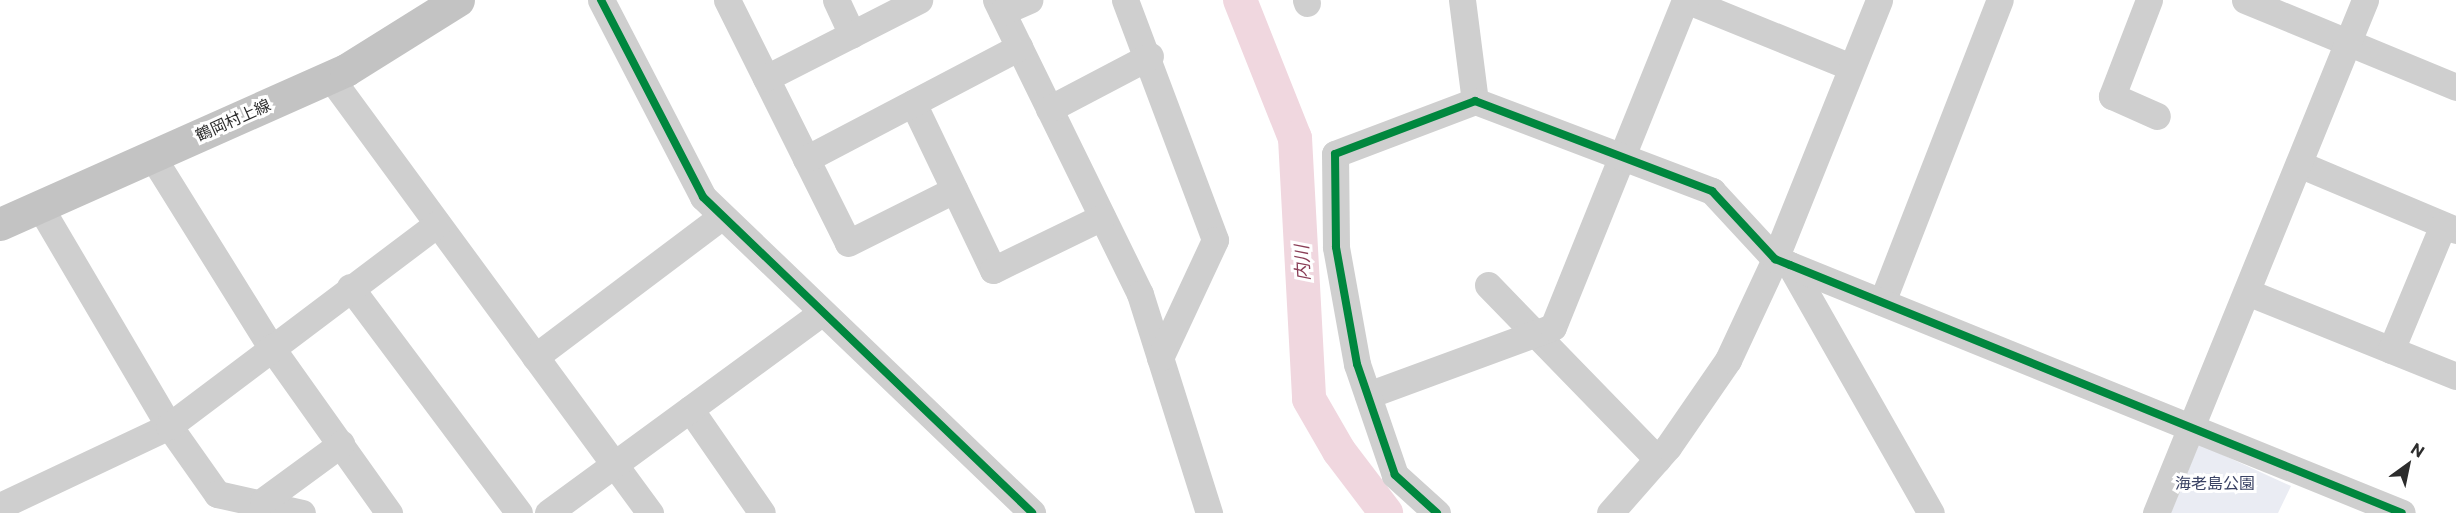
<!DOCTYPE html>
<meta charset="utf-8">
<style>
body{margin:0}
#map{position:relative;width:2456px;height:513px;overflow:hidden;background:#fff;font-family:Commissioner,"Noto Sans JP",sans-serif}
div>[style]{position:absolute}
.green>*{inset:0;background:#eaecf3}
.river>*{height:34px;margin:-17px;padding:0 17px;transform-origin:17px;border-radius:17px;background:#f0d7df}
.minor>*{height:27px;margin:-13.5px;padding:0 13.5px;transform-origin:13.5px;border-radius:13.5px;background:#cfcfcf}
.major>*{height:33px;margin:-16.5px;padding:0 16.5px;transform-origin:16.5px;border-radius:16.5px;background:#c3c3c3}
.cycleway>*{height:8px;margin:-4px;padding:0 4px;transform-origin:4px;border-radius:4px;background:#00873e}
span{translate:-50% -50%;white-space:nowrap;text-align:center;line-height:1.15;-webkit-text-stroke:6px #fff;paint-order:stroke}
.street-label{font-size:16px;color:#2c2c2c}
.park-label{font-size:16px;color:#3b4365}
.water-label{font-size:18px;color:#8a3e57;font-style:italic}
.north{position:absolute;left:2378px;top:435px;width:60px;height:60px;-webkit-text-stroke:4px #fff;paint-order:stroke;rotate:33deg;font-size:16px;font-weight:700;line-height:24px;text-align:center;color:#2c2c2c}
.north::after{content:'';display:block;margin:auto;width:21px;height:27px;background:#2c2c2c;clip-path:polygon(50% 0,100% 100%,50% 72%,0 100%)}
</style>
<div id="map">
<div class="green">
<i style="clip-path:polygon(2199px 444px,2291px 486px,2278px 513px,2171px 513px)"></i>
</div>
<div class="river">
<i style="left:1240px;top:0;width:149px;rotate:68.3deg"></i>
<i style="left:1295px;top:138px;width:261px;rotate:86.9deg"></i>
<i style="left:1309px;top:399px;width:60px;rotate:60deg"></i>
<i style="left:1339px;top:451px;width:78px;rotate:52.8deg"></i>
</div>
<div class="minor">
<i style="left:601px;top:0;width:222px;rotate:62.6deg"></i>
<i style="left:703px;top:197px;width:456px;rotate:43.8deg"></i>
<i style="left:727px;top:0;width:271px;rotate:63.5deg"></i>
<i style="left:848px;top:243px;width:119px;rotate:-26.6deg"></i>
<i style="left:836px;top:0;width:38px;rotate:65deg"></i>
<i style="left:996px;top:0;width:327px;rotate:63.9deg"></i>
<i style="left:1140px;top:294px;width:230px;rotate:72.5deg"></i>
<i style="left:1125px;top:0;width:256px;rotate:69.4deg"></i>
<i style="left:1215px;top:240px;width:130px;rotate:115deg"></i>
<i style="left:1306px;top:0;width:3px;rotate:72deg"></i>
<i style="left:1462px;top:0;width:102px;rotate:82.7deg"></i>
<i style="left:1686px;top:0;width:178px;rotate:22.1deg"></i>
<i style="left:2149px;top:0;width:103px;rotate:111.1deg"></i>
<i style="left:2112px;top:96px;width:49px;rotate:24deg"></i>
<i style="left:2245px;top:0;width:228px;rotate:22.4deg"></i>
<i style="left:1002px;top:12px;width:30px;rotate:-24deg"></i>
<i style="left:330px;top:77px;width:541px;rotate:53.72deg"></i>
<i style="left:766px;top:78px;width:172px;rotate:-27deg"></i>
<i style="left:913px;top:103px;width:185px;rotate:64.4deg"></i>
<i style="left:993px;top:270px;width:121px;rotate:-25.9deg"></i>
<i style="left:1049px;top:109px;width:114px;rotate:-27.7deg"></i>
<i style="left:152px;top:156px;width:225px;rotate:58.1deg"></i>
<i style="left:271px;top:347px;width:204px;rotate:54.6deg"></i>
<i style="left:806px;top:159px;width:241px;rotate:-27.7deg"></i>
<i style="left:2299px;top:164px;width:170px;rotate:22.8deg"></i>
<i style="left:40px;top:207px;width:254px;rotate:59.5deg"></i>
<i style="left:169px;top:426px;width:83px;rotate:54.8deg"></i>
<i style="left:217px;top:494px;width:87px;rotate:12.6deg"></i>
<i style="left:1790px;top:265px;width:285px;rotate:60.4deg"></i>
<i style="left:1488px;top:285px;width:243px;rotate:45.8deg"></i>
<i style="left:350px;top:287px;width:282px;rotate:53.2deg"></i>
<i style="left:2247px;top:292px;width:225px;rotate:21.9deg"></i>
<i style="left:1882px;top:302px;width:324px;rotate:-68.7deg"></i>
<i style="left:2391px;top:350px;width:135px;rotate:-67.4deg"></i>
<i style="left:535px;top:357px;width:234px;rotate:-37deg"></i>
<i style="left:1368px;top:395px;width:197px;rotate:-20.2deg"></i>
<i style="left:1553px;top:327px;width:353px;rotate:-68deg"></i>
<i style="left:690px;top:409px;width:126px;rotate:55.3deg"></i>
<i style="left:263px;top:501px;width:97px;rotate:-36.2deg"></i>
<i style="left:0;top:506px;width:187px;rotate:-25.3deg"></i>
<i style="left:169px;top:426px;width:336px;rotate:-37deg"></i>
<i style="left:548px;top:513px;width:337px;rotate:-36.2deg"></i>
<i style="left:1437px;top:513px;width:57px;rotate:-137.9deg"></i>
<i style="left:1395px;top:475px;width:117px;rotate:-108.9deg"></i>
<i style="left:1357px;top:364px;width:119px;rotate:-100.2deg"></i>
<i style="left:1336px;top:247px;width:93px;rotate:-90.6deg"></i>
<i style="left:1335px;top:154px;width:150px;rotate:-20.7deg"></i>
<i style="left:1475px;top:101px;width:254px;rotate:20.8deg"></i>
<i style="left:1712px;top:191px;width:93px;rotate:47.2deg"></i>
<i style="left:1775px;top:259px;width:16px;rotate:22deg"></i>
<i style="left:1790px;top:265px;width:660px;rotate:22.06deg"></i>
<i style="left:1610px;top:513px;width:88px;rotate:-48.7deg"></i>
<i style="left:1668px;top:447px;width:106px;rotate:-55.4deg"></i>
<i style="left:1728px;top:360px;width:111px;rotate:-65deg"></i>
<i style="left:1775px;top:259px;width:279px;rotate:-68.1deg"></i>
<i style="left:2156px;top:513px;width:554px;rotate:-67.83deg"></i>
</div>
<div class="major">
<i style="left:0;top:224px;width:379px;rotate:-24deg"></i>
<i style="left:346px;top:70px;width:132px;rotate:-32deg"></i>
</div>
<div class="cycleway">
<i style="left:601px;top:0;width:222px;rotate:62.6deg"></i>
<i style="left:703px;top:197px;width:456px;rotate:43.8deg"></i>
<i style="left:1437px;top:513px;width:57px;rotate:-137.9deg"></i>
<i style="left:1395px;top:475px;width:117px;rotate:-108.9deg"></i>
<i style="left:1357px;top:364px;width:119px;rotate:-100.2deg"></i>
<i style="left:1336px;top:247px;width:93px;rotate:-90.6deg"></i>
<i style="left:1335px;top:154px;width:150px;rotate:-20.7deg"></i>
<i style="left:1475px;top:101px;width:254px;rotate:20.8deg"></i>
<i style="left:1712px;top:191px;width:93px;rotate:47.2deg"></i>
<i style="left:1775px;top:259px;width:16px;rotate:22deg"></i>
<i style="left:1790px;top:265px;width:660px;rotate:22.06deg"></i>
</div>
<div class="street-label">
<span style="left:233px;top:120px;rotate:-24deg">鶴岡村上線</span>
</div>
<div class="park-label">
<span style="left:2215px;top:483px">海老島公園</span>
</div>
<div class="water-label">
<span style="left:1302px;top:263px;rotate:-93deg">内川</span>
</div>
<div class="north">N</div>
</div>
